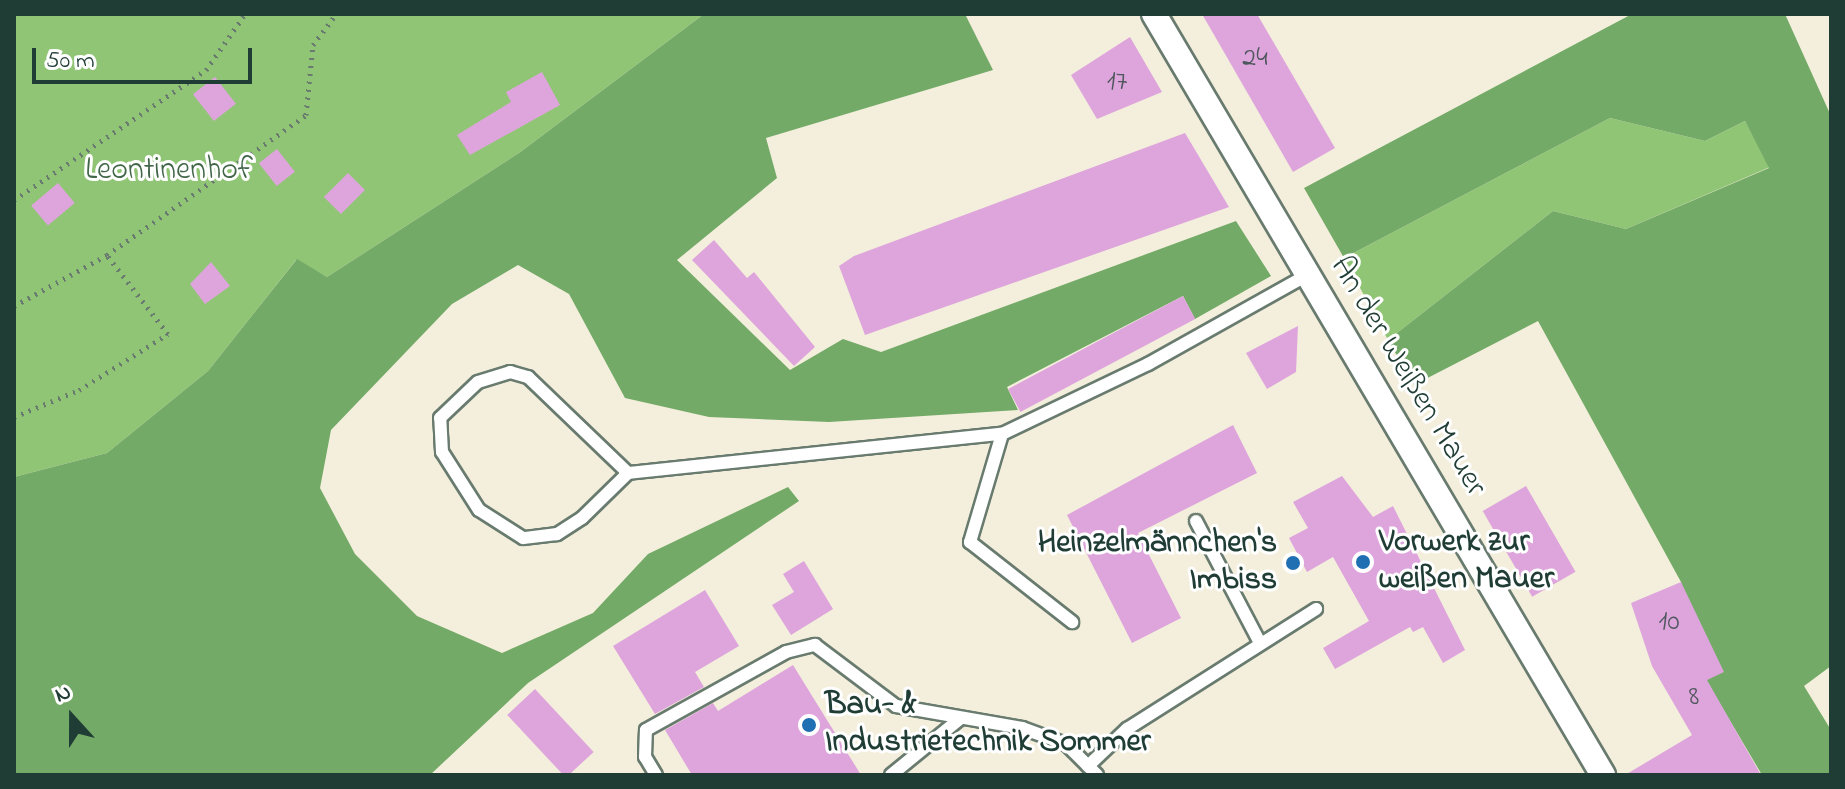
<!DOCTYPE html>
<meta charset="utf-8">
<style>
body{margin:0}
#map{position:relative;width:1845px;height:789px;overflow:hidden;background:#f3efdc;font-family:"Indie Flower",sans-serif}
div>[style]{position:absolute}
.green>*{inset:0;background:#91c576}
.forest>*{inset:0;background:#74aa67}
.building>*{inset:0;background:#dea5dc;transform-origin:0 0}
.path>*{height:5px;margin-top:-2.5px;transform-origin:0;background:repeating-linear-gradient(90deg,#697b6f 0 2px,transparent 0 8px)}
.roads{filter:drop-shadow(2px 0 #697b6f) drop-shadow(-2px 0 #697b6f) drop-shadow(0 2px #697b6f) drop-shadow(0 -2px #697b6f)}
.service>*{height:12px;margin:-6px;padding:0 6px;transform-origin:6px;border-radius:6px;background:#fff}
.minor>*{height:24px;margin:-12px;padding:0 12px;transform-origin:12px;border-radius:12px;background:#fff}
.dots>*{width:22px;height:22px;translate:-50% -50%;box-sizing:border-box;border:4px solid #fff;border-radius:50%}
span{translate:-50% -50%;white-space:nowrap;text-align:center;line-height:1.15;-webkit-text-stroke:6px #fff;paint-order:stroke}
.number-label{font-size:28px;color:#4f575e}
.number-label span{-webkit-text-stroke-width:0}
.park-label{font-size:32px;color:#416648}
.street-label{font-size:32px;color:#1f3d34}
.poi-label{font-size:32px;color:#1f3d34;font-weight:700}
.left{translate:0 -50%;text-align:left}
.right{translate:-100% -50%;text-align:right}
.frame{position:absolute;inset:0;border:16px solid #1f3d34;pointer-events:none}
.north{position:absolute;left:32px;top:677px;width:80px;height:80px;-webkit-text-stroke:6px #fff;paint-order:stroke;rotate:339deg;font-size:22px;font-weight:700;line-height:32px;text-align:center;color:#1f3d34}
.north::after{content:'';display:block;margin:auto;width:28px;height:36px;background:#1f3d34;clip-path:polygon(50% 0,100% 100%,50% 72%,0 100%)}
.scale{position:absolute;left:32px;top:48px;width:220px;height:36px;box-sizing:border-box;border:4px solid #1f3d34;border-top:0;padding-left:10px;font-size:24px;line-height:28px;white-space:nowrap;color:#1f3d34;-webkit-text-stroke:6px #fff;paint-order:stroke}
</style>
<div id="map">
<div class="green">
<i style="clip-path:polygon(14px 14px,704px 14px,519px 153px,327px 277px,296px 260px,208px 371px,107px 453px,14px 477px)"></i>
<i style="clip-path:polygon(1610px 118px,1705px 141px,1745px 121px,1770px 167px,1626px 229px,1553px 211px,1388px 340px,1344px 258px)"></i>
</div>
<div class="forest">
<i style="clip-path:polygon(704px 14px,965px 14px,993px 70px,766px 138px,777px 178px,677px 260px,790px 370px,843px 339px,881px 352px,1236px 221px,1271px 276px,1195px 319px,1183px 296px,1007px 387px,1018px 410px,829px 422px,709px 417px,625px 398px,569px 294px,518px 265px,452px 304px,331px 430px,320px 488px,355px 554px,417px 616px,502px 653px,593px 613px,648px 554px,788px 487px,799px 501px,528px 683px,430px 775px,14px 775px,14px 477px,107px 453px,208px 371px,297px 259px,327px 277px,519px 153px)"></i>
<i style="clip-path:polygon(1632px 14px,1785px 14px,1831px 116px,1831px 666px,1804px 686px,1831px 730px,1831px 775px,1762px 775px,1706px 680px,1681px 582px,1538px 321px,1414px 385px,1388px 340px,1553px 211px,1626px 229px,1769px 168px,1745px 121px,1705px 141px,1610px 118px,1344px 258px,1304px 188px)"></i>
</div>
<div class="building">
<i style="clip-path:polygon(1202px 14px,1257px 14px,1335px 148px,1293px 172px)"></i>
<i style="clip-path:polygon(1130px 37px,1162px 92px,1097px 119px,1071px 75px)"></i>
<i style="clip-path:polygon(542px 72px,560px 105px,470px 155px,457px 135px,511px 102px,506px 92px)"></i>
<i style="left:215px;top:77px;width:34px;height:28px;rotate:52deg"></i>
<i style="clip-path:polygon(1185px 133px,1229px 207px,865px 335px,839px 266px,854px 256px)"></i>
<i style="left:277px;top:149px;width:29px;height:23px;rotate:52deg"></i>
<i style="left:348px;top:173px;width:24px;height:34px;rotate:45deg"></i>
<i style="left:58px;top:183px;width:26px;height:35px;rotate:50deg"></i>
<i style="clip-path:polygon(714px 240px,747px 278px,754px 272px,815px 347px,794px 366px,692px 260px)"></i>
<i style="clip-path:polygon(211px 262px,230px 286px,205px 304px,190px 284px)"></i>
<i style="left:1183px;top:296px;width:26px;height:198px;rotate:62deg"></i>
<i style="clip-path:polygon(1298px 326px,1296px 372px,1267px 389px,1246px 353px)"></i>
<i style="clip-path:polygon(1233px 425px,1257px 473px,1138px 533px,1181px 618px,1132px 643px,1067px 515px)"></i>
<i style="clip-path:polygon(1342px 476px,1373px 517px,1393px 506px,1465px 650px,1443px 663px,1423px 627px,1413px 632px,1410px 627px,1335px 669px,1323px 648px,1369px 621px,1333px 557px,1307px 572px,1289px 538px,1308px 528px,1293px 502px)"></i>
<i style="left:1526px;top:486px;width:99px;height:50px;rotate:60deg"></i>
<i style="clip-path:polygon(804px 561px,833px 609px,791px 635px,772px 605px,794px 592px,783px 574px)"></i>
<i style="clip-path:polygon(1681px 582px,1724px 672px,1707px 680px,1761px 775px,1625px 775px,1692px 735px,1652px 666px,1631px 603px)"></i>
<i style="clip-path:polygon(705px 590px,739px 646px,695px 672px,704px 687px,655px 714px,613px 646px)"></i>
<i style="clip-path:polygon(793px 665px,861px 775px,692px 775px,665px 730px,713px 703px,718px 711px)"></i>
<i style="left:535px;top:689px;width:86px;height:38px;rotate:47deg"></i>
</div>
<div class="path">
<i style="left:14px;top:200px;width:232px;rotate:-34.1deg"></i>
<i style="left:206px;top:70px;width:68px;rotate:-55.1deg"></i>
<i style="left:14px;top:306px;width:106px;rotate:-28.7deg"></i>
<i style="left:107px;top:255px;width:243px;rotate:-35.1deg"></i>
<i style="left:306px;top:115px;width:70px;rotate:-84.3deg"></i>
<i style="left:313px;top:45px;width:39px;rotate:-53deg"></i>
<i style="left:14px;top:417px;width:70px;rotate:-22.6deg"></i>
<i style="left:79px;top:390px;width:105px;rotate:-32.2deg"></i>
<i style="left:168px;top:334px;width:100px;rotate:-127.7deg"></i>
</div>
<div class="roads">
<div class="service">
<i style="left:1002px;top:434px;width:113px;rotate:106.5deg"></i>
<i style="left:970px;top:542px;width:130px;rotate:38.1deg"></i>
<i style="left:628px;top:473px;width:64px;rotate:135.6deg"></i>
<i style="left:582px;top:518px;width:30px;rotate:147deg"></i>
<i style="left:557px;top:534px;width:34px;rotate:173deg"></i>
<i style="left:523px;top:538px;width:52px;rotate:-147.5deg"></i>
<i style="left:479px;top:510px;width:69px;rotate:-122.5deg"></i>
<i style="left:442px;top:452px;width:34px;rotate:-93deg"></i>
<i style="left:440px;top:418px;width:52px;rotate:-43.5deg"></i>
<i style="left:478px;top:382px;width:34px;rotate:-17deg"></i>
<i style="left:510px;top:372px;width:19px;rotate:16deg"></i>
<i style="left:528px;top:377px;width:139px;rotate:43.8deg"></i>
<i style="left:628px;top:473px;width:376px;rotate:-6deg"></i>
<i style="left:1002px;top:434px;width:162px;rotate:-25.6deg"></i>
<i style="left:1148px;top:364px;width:184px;rotate:-29.2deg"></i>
<i style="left:1196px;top:521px;width:136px;rotate:62.3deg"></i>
<i style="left:1088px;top:766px;width:54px;rotate:-43.5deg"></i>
<i style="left:1127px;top:729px;width:224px;rotate:-32.4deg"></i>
<i style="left:656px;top:775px;width:21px;rotate:-121deg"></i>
<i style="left:645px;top:757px;width:27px;rotate:-88deg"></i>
<i style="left:646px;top:730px;width:160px;rotate:-29.1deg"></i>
<i style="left:786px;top:652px;width:30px;rotate:-14deg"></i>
<i style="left:815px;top:645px;width:101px;rotate:37deg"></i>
<i style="left:896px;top:706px;width:128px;rotate:9.9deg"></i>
<i style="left:1022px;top:728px;width:47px;rotate:20deg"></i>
<i style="left:1066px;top:744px;width:44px;rotate:45deg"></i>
<i style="left:891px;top:775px;width:90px;rotate:-39.2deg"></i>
</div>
<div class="minor">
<i style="left:1154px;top:14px;width:884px;rotate:59.46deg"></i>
</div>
</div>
<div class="dots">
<i style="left:1363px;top:562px;background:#1f6fb2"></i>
<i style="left:1293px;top:563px;background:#1f6fb2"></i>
<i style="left:809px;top:725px;background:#1f6fb2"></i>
</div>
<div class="number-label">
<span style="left:1255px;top:59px">24</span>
<span style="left:1117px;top:83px">17</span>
<span style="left:1669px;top:623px">10</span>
<span style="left:1694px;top:698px">8</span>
</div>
<div class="park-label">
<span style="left:169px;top:171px">Leontinenhof</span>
</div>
<div class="street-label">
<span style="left:1407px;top:377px;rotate:59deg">An der Weißen Mauer</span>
</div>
<div class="poi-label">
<span class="left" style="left:1379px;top:562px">Vorwerk zur<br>weißen Mauer</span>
<span class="right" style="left:1277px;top:563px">Heinzelmännchen's<br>Imbiss</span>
<span class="left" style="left:825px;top:725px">Bau- &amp;<br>Industrietechnik Sommer</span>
</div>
<div class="frame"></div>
<div class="north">N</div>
<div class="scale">50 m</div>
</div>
